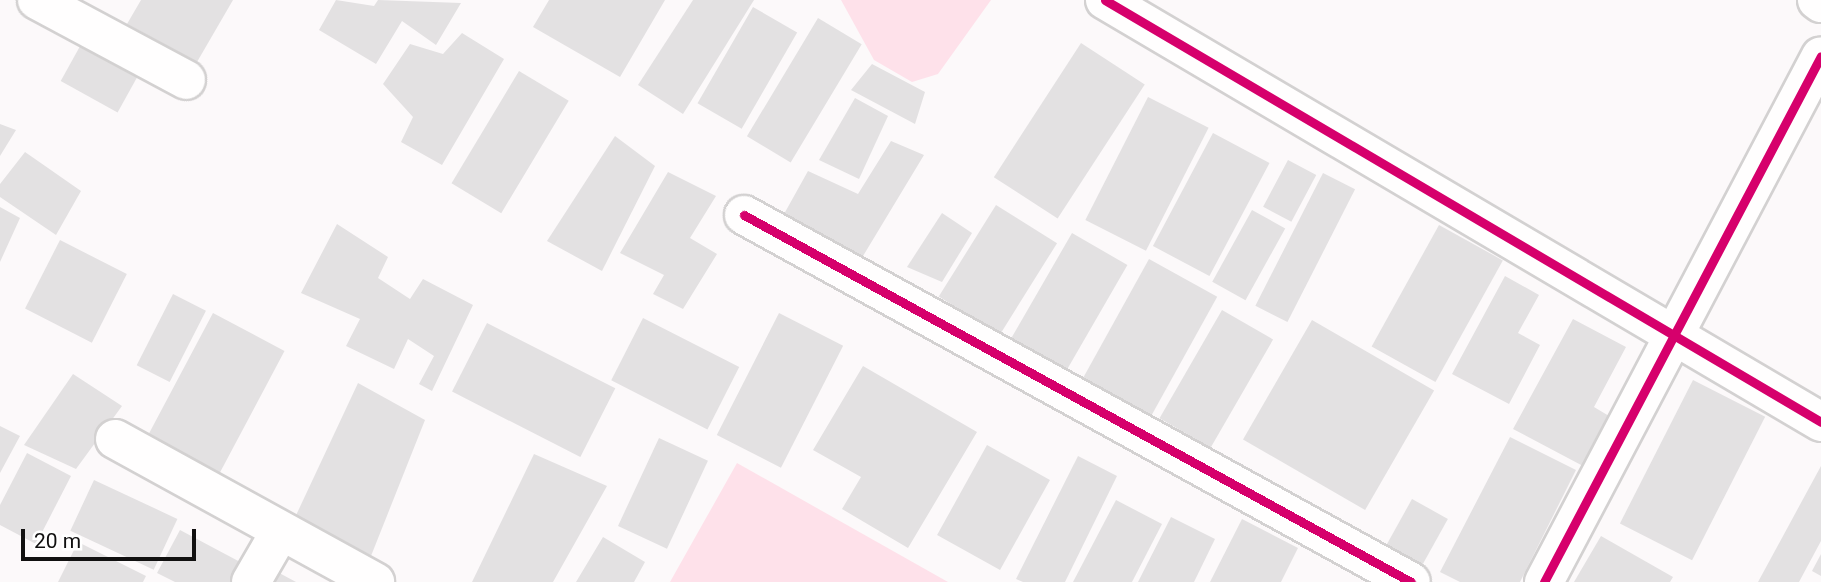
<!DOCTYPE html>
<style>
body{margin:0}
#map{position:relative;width:1821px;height:582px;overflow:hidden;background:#fcf9fa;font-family:Roboto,sans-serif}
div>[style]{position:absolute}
.green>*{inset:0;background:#fee1ea}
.building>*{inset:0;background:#e3e1e2;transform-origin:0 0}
.roads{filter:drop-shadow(2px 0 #d3d1d1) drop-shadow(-2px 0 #d3d1d1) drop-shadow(0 2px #d3d1d1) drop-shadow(0 -2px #d3d1d1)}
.minor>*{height:38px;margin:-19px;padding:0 19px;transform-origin:19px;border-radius:19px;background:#fffefe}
.cycleway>*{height:9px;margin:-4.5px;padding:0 4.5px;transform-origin:4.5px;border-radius:4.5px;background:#d6006c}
span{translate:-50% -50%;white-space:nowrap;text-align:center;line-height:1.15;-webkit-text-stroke:5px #fff;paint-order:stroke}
.scale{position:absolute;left:21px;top:529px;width:175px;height:32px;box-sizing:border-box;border:4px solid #111010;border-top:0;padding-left:9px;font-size:21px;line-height:24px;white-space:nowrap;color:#111010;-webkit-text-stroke:5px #fff;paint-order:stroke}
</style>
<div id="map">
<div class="green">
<i style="clip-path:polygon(841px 0,991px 0,938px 74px,912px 82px,874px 60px)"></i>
<i style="clip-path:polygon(737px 463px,948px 582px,670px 582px)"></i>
</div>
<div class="building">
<i style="clip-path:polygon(141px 0,233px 0,197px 62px,127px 24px)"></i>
<i style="clip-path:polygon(336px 0,374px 6px,378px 0,461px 3px,436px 45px,402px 21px,376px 64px,319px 30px)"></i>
<i style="clip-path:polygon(549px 0,665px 0,620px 77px,533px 27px)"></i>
<i style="clip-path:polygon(693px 0,754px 0,683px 114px,638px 85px)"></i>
<i style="left:753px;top:7px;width:51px;height:111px;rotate:30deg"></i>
<i style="left:818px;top:18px;width:51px;height:138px;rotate:31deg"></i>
<i style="clip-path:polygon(462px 33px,504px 59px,442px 165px,401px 142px,413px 117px,383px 84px,410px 44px,443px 54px)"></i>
<i style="left:84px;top:39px;width:65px;height:48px;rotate:29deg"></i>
<i style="left:1081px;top:43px;width:76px;height:160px;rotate:33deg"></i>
<i style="clip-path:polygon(872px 64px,925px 92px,915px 124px,851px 90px)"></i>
<i style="left:519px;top:71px;width:58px;height:131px;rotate:31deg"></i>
<i style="left:1148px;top:97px;width:68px;height:138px;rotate:27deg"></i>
<i style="clip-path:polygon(855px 98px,888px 116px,859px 179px,819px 160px)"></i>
<i style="clip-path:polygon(0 124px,16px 130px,0 156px)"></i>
<i style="left:1213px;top:133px;width:64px;height:128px;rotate:28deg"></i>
<i style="clip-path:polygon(615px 136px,655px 166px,602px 271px,547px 241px)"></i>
<i style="clip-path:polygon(891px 141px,924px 155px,857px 266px,779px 223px,808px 171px,858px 194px)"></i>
<i style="clip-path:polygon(25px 152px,81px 191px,56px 235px,0 197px,0 184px)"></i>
<i style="left:1288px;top:160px;width:32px;height:53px;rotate:28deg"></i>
<i style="clip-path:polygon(668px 172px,716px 196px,690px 238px,717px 254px,683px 309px,653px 294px,664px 275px,620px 253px)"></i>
<i style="left:1323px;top:173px;width:36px;height:149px;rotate:27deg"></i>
<i style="left:996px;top:205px;width:72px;height:108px;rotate:32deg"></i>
<i style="clip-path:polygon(0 207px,20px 218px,0 262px)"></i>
<i style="left:1252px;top:210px;width:38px;height:82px;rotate:29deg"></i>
<i style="clip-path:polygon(942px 213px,972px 233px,942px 282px,907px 267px)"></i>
<i style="clip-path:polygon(337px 224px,388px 257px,378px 278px,410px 299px,423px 279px,473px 305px,432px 391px,419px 384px,434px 356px,408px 339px,394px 369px,346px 346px,360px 319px,301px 293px)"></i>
<i style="left:1439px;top:225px;width:73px;height:139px;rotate:29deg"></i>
<i style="left:1072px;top:233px;width:64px;height:132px;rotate:30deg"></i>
<i style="left:60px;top:240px;width:75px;height:77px;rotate:27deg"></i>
<i style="left:1149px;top:259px;width:78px;height:146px;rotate:29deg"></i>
<i style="clip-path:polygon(1505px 276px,1539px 295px,1518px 333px,1540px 345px,1509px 404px,1452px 374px)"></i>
<i style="left:173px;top:294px;width:37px;height:80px;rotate:27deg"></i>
<i style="left:1222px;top:310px;width:59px;height:125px;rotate:30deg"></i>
<i style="left:213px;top:313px;width:81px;height:150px;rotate:28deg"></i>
<i style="left:779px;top:313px;width:72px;height:137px;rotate:27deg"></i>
<i style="left:643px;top:318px;width:108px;height:70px;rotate:27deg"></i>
<i style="clip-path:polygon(1573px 319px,1626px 347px,1594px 407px,1609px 416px,1583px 466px,1513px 429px)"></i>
<i style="left:1312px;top:320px;width:141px;height:138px;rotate:30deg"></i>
<i style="left:487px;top:323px;width:144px;height:77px;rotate:27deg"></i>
<i style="clip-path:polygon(863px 366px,977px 432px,908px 548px,842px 509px,861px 477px,813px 450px)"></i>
<i style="clip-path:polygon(73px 374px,122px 406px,76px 469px,24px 445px)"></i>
<i style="left:1693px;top:380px;width:81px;height:161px;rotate:27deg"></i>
<i style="clip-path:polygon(358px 383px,425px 420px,369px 561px,291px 526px)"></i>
<i style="clip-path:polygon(0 426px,20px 436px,0 473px)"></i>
<i style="clip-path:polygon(1510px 437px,1576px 470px,1520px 582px,1460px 582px,1440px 572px)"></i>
<i style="left:659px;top:438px;width:54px;height:97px;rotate:25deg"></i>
<i style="left:987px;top:445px;width:72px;height:103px;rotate:29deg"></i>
<i style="clip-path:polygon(27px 453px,71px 476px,36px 544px,0 525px,0 505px)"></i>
<i style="clip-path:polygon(534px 454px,607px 486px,553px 582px,472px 582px)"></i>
<i style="clip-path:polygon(1078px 456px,1117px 476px,1065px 582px,1023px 582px,1016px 579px)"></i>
<i style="clip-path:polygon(1821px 466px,1821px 541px,1799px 582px,1758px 582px)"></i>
<i style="left:94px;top:480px;width:92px;height:56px;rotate:25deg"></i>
<i style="left:1412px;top:499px;width:41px;height:57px;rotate:29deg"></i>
<i style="clip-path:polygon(1116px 500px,1162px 524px,1132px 582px,1073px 582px)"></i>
<i style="clip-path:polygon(1171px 517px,1215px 539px,1194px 582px,1138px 582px)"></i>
<i style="clip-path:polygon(1242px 519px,1298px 548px,1281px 582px,1210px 582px)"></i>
<i style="clip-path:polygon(180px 530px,242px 563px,232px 582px,175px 582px,157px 573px)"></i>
<i style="clip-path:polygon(1601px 536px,1673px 577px,1670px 582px,1574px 582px)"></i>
<i style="clip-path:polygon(603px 537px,645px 562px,634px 582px,576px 582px)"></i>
<i style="clip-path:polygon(78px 542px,146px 576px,143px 582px,58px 582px)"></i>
<i style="clip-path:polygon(1821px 554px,1821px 576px,1812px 571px)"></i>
<i style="clip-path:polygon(270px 568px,296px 582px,263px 582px)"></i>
</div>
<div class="roads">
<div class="minor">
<i style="left:37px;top:0;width:169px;rotate:28.2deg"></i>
<i style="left:1105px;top:0;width:831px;rotate:30.51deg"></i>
<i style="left:1817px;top:0;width:5px;rotate:37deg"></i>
<i style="left:744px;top:215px;width:761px;rotate:28.82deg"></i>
<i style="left:115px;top:439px;width:297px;rotate:28.8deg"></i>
<i style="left:251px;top:582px;width:58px;rotate:-59.9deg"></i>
<i style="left:1544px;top:582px;width:594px;rotate:-62.23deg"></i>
</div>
</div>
<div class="cycleway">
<i style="left:1105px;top:0;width:831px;rotate:30.51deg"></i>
<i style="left:744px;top:215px;width:761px;rotate:28.82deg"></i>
<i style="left:1544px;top:582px;width:594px;rotate:-62.23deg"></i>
</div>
<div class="scale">20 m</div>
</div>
